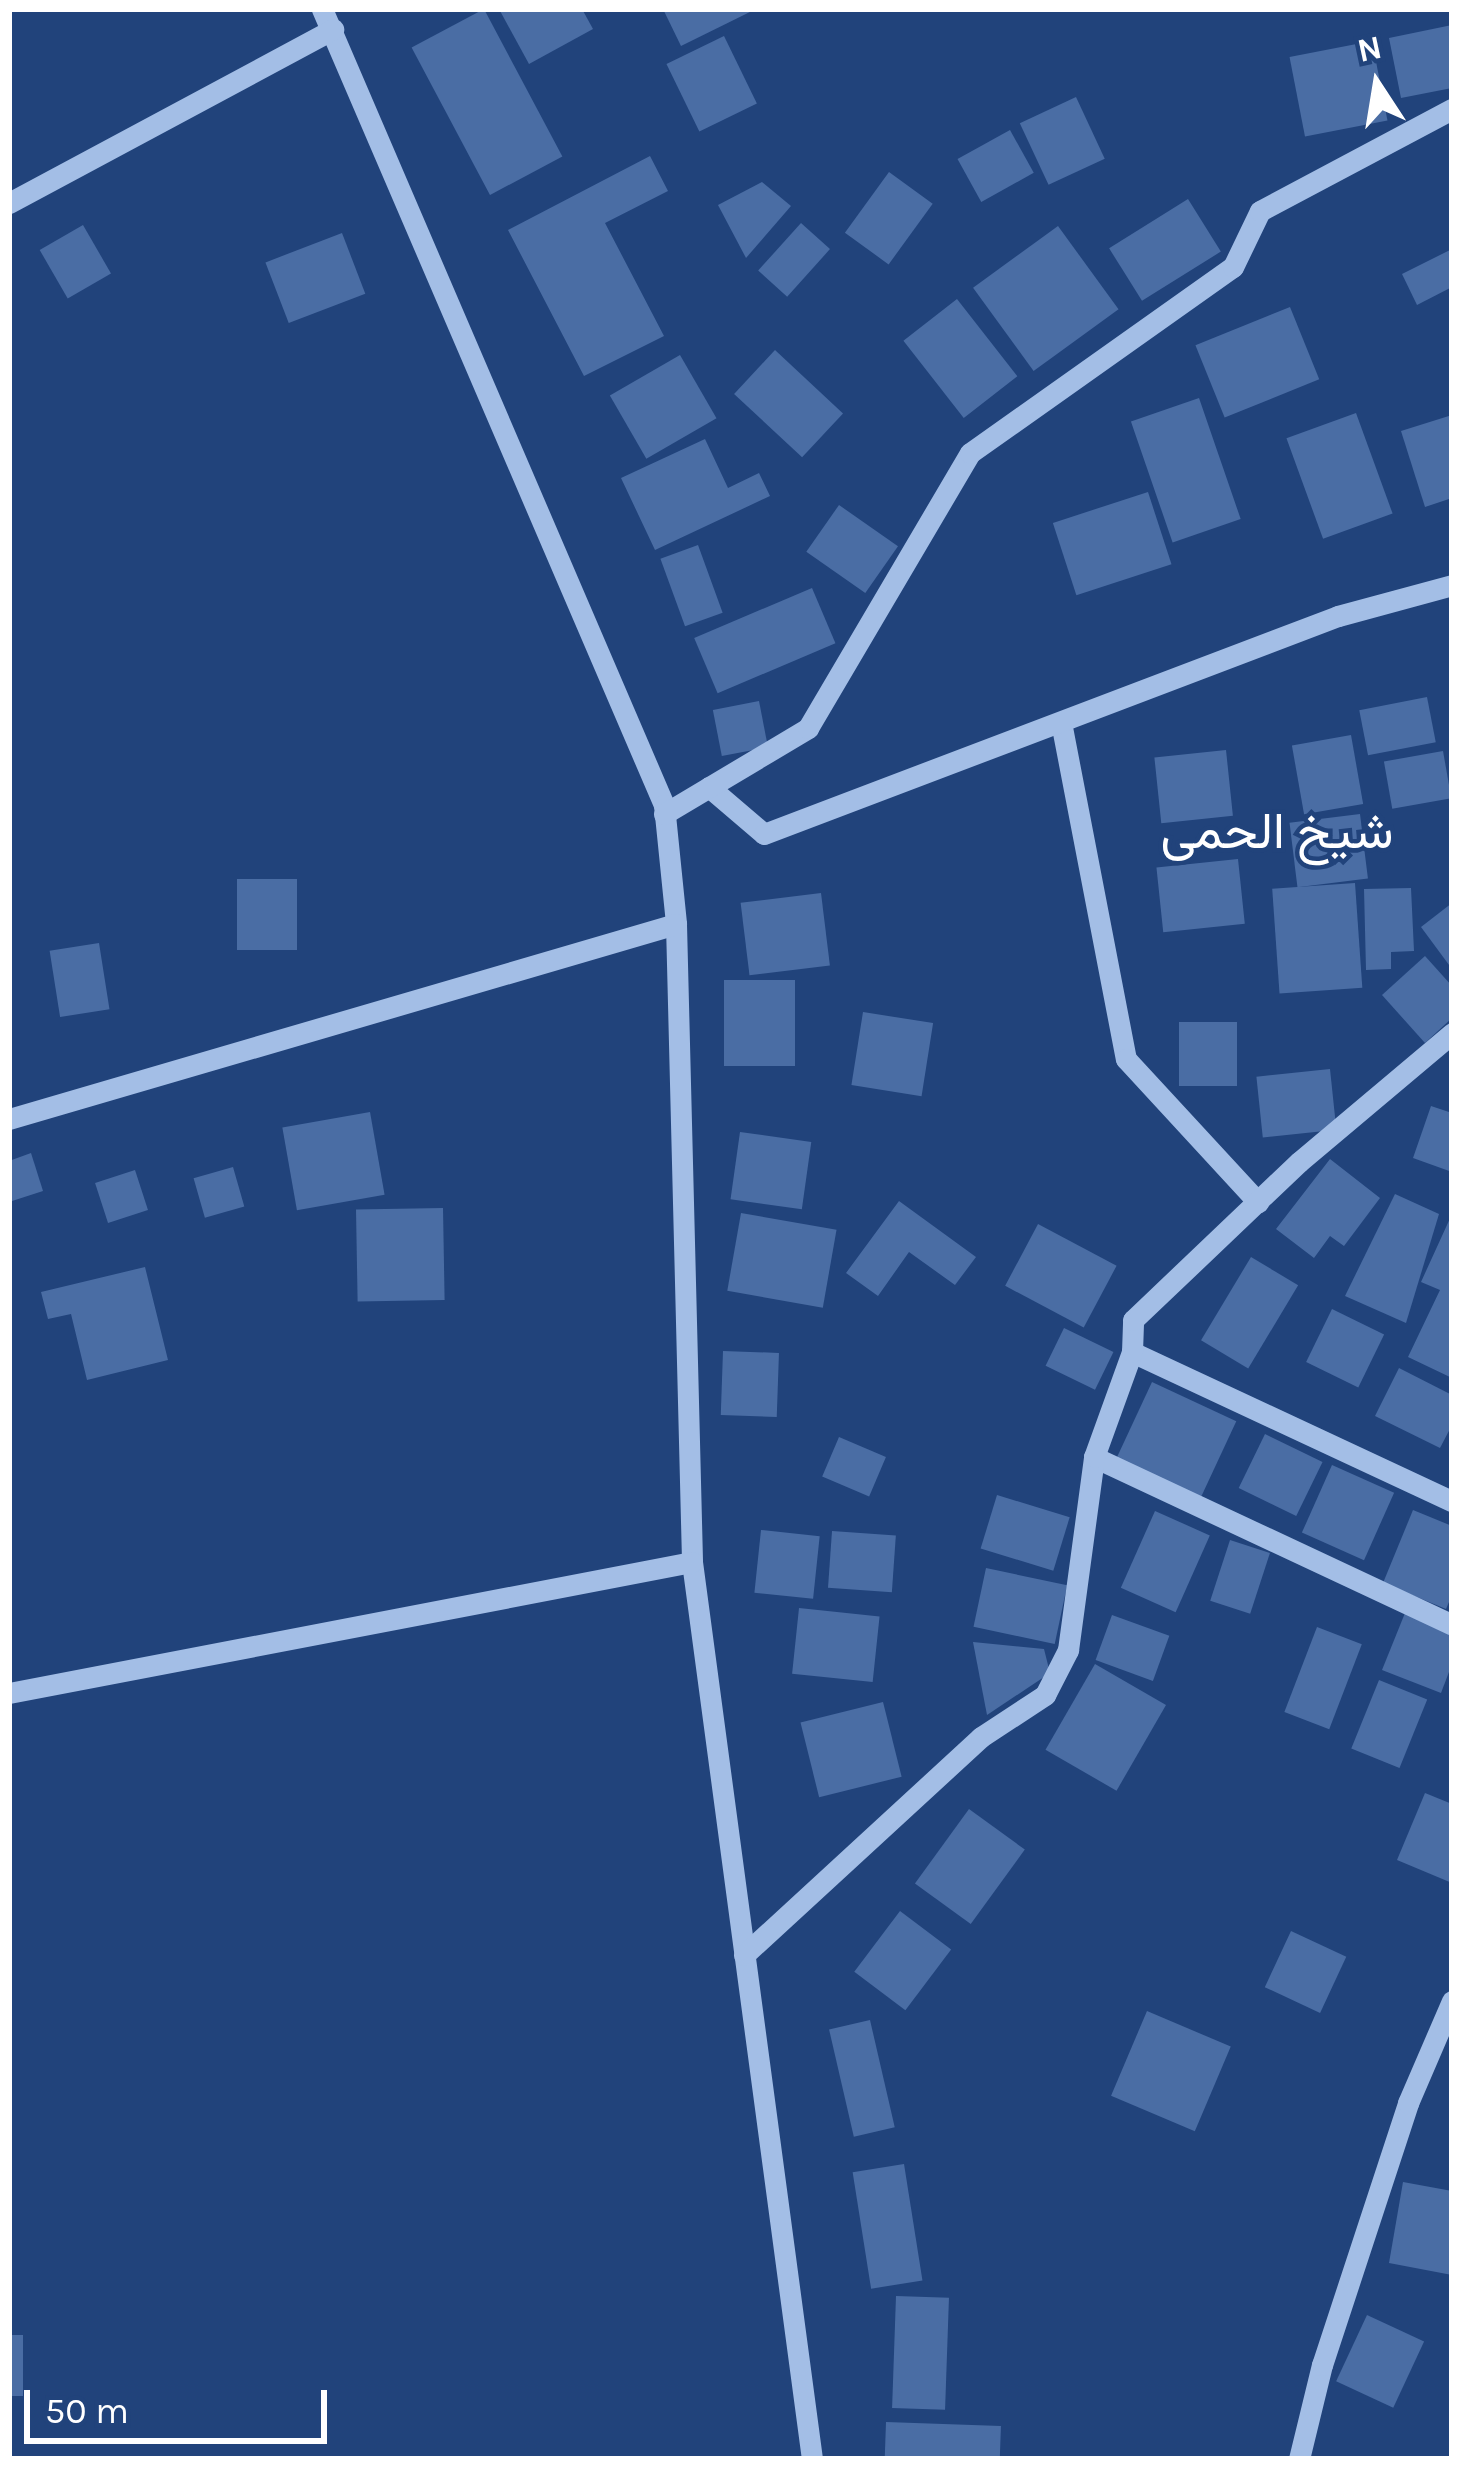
<!DOCTYPE html>
<meta charset="utf-8">
<style>
body{margin:0}
#map{position:relative;width:1461px;height:2468px;overflow:hidden;background:#21437b;font-family:Karla,Vazirmatn,sans-serif}
div>[style]{position:absolute}
.building>*{inset:0;background:#4a6da4;transform-origin:0 0}
.minor>*{height:21px;margin:-10.5px;padding:0 10.5px;transform-origin:10.5px;border-radius:10.5px;background:#a3bee6}
span{translate:-50% -50%;white-space:nowrap;text-align:center;line-height:1.15;-webkit-text-stroke:9px #21437b;paint-order:stroke}
.quarter-label{font-size:51px;color:#fff}
.frame{position:absolute;inset:0;border:12px solid #fff;pointer-events:none}
.north{position:absolute;left:1317px;top:24px;width:120px;height:120px;-webkit-text-stroke:9px #21437b;paint-order:stroke;rotate:348deg;font-size:33px;font-weight:700;line-height:48px;text-align:center;color:#fff}
.north::after{content:'';display:block;margin:auto;width:42px;height:54px;background:#fff;clip-path:polygon(50% 0,100% 100%,50% 72%,0 100%)}
.scale{position:absolute;left:24px;top:2390px;width:303px;height:54px;box-sizing:border-box;border:6px solid #fff;border-top:0;padding-left:15px;font-size:36px;line-height:42px;white-space:nowrap;color:#fff;-webkit-text-stroke:9px #21437b;paint-order:stroke}
</style>
<div id="map">
<div class="building">
<i style="left:484px;top:9px;width:167px;height:82px;rotate:62deg"></i>
<i style="clip-path:polygon(499px 9px,582px 9px,593px 29px,529px 64px)"></i>
<i style="clip-path:polygon(663px 9px,756px 9px,681px 46px)"></i>
<i style="clip-path:polygon(1452px 25px,1452px 88px,1401px 98px,1389px 38px)"></i>
<i style="left:724px;top:36px;width:75px;height:64px;rotate:64deg"></i>
<i style="left:1372px;top:41px;width:81px;height:84px;rotate:79deg"></i>
<i style="left:1076px;top:97px;width:68px;height:62px;rotate:65deg"></i>
<i style="left:1010px;top:130px;width:49px;height:60px;rotate:61deg"></i>
<i style="clip-path:polygon(650px 156px,668px 191px,605px 223px,664px 336px,584px 376px,508px 230px)"></i>
<i style="left:889px;top:172px;width:54px;height:75px;rotate:36deg"></i>
<i style="clip-path:polygon(762px 182px,791px 206px,746px 258px,718px 205px)"></i>
<i style="left:1188px;top:199px;width:62px;height:93px;rotate:58deg"></i>
<i style="left:801px;top:223px;width:39px;height:64px;rotate:42deg"></i>
<i style="left:83px;top:225px;width:56px;height:50px;rotate:60deg"></i>
<i style="left:1058px;top:226px;width:103px;height:105px;rotate:54deg"></i>
<i style="left:342px;top:233px;width:65px;height:82px;rotate:69deg"></i>
<i style="clip-path:polygon(1452px 249px,1452px 287px,1417px 305px,1402px 274px)"></i>
<i style="left:957px;top:299px;width:98px;height:68px;rotate:52deg"></i>
<i style="left:1290px;top:307px;width:78px;height:102px;rotate:68deg"></i>
<i style="left:775px;top:350px;width:93px;height:60px;rotate:43deg"></i>
<i style="left:680px;top:355px;width:73px;height:81px;rotate:60deg"></i>
<i style="left:1199px;top:398px;width:128px;height:72px;rotate:71deg"></i>
<i style="left:1356px;top:413px;width:107px;height:74px;rotate:70deg"></i>
<i style="clip-path:polygon(1452px 415px,1452px 498px,1425px 507px,1401px 431px)"></i>
<i style="clip-path:polygon(705px 439px,728px 488px,759px 473px,770px 496px,655px 550px,621px 478px)"></i>
<i style="left:1148px;top:492px;width:76px;height:100px;rotate:72deg"></i>
<i style="left:839px;top:505px;width:72px;height:57px;rotate:35deg"></i>
<i style="left:698px;top:545px;width:72px;height:40px;rotate:70deg"></i>
<i style="left:812px;top:588px;width:60px;height:128px;rotate:67deg"></i>
<i style="left:1427px;top:697px;width:46px;height:69px;rotate:79deg"></i>
<i style="left:759px;top:701px;width:47px;height:47px;rotate:79deg"></i>
<i style="left:1351px;top:735px;width:70px;height:60px;rotate:80deg"></i>
<i style="left:1226px;top:750px;width:66px;height:72px;rotate:84deg"></i>
<i style="left:1443px;top:751px;width:48px;height:60px;rotate:80deg"></i>
<i style="left:1360px;top:814px;width:65px;height:71px;rotate:83deg"></i>
<i style="left:1238px;top:859px;width:65px;height:82px;rotate:84deg"></i>
<i style="left:297px;top:879px;width:71px;height:60px;rotate:90deg"></i>
<i style="left:1355px;top:883px;width:105px;height:83px;rotate:86deg"></i>
<i style="clip-path:polygon(1411px 888px,1414px 951px,1391px 952px,1391px 969px,1366px 970px,1364px 889px)"></i>
<i style="left:821px;top:893px;width:73px;height:81px;rotate:83deg"></i>
<i style="clip-path:polygon(1452px 903px,1452px 969px,1421px 927px)"></i>
<i style="left:99px;top:943px;width:67px;height:50px;rotate:81deg"></i>
<i style="clip-path:polygon(1425px 956px,1452px 986px,1452px 1018px,1425px 1043px,1382px 995px)"></i>
<i style="left:724px;top:980px;width:71px;height:86px"></i>
<i style="left:863px;top:1012px;width:71px;height:74px;rotate:9deg"></i>
<i style="left:1179px;top:1022px;width:58px;height:64px"></i>
<i style="left:1330px;top:1069px;width:61px;height:74px;rotate:84deg"></i>
<i style="clip-path:polygon(1431px 1106px,1452px 1113px,1452px 1172px,1413px 1158px)"></i>
<i style="left:370px;top:1112px;width:84px;height:89px;rotate:80deg"></i>
<i style="left:740px;top:1132px;width:72px;height:68px;rotate:8deg"></i>
<i style="clip-path:polygon(31px 1153px,43px 1191px,9px 1202px,9px 1161px)"></i>
<i style="clip-path:polygon(1330px 1159px,1380px 1198px,1344px 1246px,1330px 1236px,1314px 1258px,1276px 1229px)"></i>
<i style="left:233px;top:1167px;width:41px;height:41px;rotate:74deg"></i>
<i style="left:135px;top:1170px;width:42px;height:42px;rotate:72deg"></i>
<i style="clip-path:polygon(1395px 1194px,1439px 1214px,1406px 1323px,1345px 1296px)"></i>
<i style="clip-path:polygon(899px 1201px,976px 1257px,955px 1285px,909px 1252px,878px 1296px,846px 1273px)"></i>
<i style="left:443px;top:1208px;width:92px;height:87px;rotate:89deg"></i>
<i style="left:741px;top:1213px;width:97px;height:79px;rotate:10deg"></i>
<i style="clip-path:polygon(1452px 1214px,1452px 1378px,1408px 1357px,1440px 1290px,1421px 1282px)"></i>
<i style="left:1038px;top:1224px;width:89px;height:70px;rotate:28deg"></i>
<i style="left:1251px;top:1257px;width:55px;height:97px;rotate:31deg"></i>
<i style="clip-path:polygon(145px 1267px,168px 1360px,87px 1380px,71px 1314px,48px 1319px,41px 1292px)"></i>
<i style="left:1332px;top:1309px;width:58px;height:59px;rotate:26deg"></i>
<i style="left:1064px;top:1328px;width:55px;height:42px;rotate:26deg"></i>
<i style="left:723px;top:1351px;width:56px;height:64px;rotate:2deg"></i>
<i style="clip-path:polygon(1399px 1368px,1452px 1395px,1452px 1425px,1440px 1448px,1375px 1416px)"></i>
<i style="left:1152px;top:1382px;width:93px;height:84px;rotate:25deg"></i>
<i style="left:1265px;top:1434px;width:64px;height:60px;rotate:26deg"></i>
<i style="left:839px;top:1437px;width:51px;height:43px;rotate:23deg"></i>
<i style="left:1332px;top:1465px;width:68px;height:74px;rotate:24deg"></i>
<i style="left:997px;top:1495px;width:76px;height:56px;rotate:17deg"></i>
<i style="clip-path:polygon(1413px 1510px,1452px 1526px,1452px 1595px,1446px 1609px,1383px 1583px)"></i>
<i style="left:1155px;top:1511px;width:60px;height:84px;rotate:24deg"></i>
<i style="left:761px;top:1530px;width:59px;height:63px;rotate:6deg"></i>
<i style="left:832px;top:1531px;width:64px;height:57px;rotate:4deg"></i>
<i style="left:1230px;top:1540px;width:42px;height:64px;rotate:18deg"></i>
<i style="left:986px;top:1568px;width:83px;height:60px;rotate:12deg"></i>
<i style="left:799px;top:1608px;width:81px;height:66px;rotate:6deg"></i>
<i style="clip-path:polygon(1405px 1613px,1452px 1631px,1452px 1664px,1441px 1693px,1382px 1670px)"></i>
<i style="left:1112px;top:1615px;width:61px;height:48px;rotate:20deg"></i>
<i style="left:1317px;top:1627px;width:48px;height:91px;rotate:21deg"></i>
<i style="clip-path:polygon(973px 1642px,1044px 1649px,1050px 1673px,987px 1715px)"></i>
<i style="left:1095px;top:1664px;width:82px;height:99px;rotate:30deg"></i>
<i style="left:1379px;top:1680px;width:52px;height:74px;rotate:22deg"></i>
<i style="left:883px;top:1702px;width:77px;height:85px;rotate:76deg"></i>
<i style="clip-path:polygon(1425px 1793px,1452px 1804px,1452px 1883px,1397px 1860px)"></i>
<i style="left:969px;top:1809px;width:69px;height:92px;rotate:36deg"></i>
<i style="left:900px;top:1911px;width:64px;height:76px;rotate:37deg"></i>
<i style="left:1291px;top:1931px;width:61px;height:62px;rotate:25deg"></i>
<i style="left:1147px;top:2011px;width:91px;height:92px;rotate:23deg"></i>
<i style="left:870px;top:2020px;width:110px;height:42px;rotate:77deg"></i>
<i style="left:904px;top:2164px;width:118px;height:52px;rotate:81deg"></i>
<i style="clip-path:polygon(1403px 2182px,1452px 2191px,1452px 2275px,1389px 2263px)"></i>
<i style="left:896px;top:2296px;width:53px;height:112px;rotate:2deg"></i>
<i style="left:1367px;top:2315px;width:63px;height:73px;rotate:25deg"></i>
<i style="left:9px;top:2335px;width:14px;height:61px"></i>
<i style="left:886px;top:2422px;width:115px;height:37px;rotate:2deg"></i>
</div>
<div class="minor">
<i style="left:322px;top:9px;width:866px;rotate:66.75deg"></i>
<i style="left:664px;top:805px;width:120px;rotate:84.2deg"></i>
<i style="left:676px;top:924px;width:638px;rotate:88.56deg"></i>
<i style="left:692px;top:1562px;width:905px;rotate:82.38deg"></i>
<i style="left:9px;top:203px;width:368px;rotate:-28.2deg"></i>
<i style="left:1061px;top:722px;width:343px;rotate:79.1deg"></i>
<i style="left:1126px;top:1059px;width:195px;rotate:47.3deg"></i>
<i style="left:709px;top:787px;width:72px;rotate:40.5deg"></i>
<i style="left:764px;top:834px;width:614px;rotate:-20.8deg"></i>
<i style="left:1338px;top:616px;width:118px;rotate:-15.2deg"></i>
<i style="left:664px;top:814px;width:168px;rotate:-30.8deg"></i>
<i style="left:808px;top:728px;width:319px;rotate:-59.5deg"></i>
<i style="left:970px;top:453px;width:322px;rotate:-35.3deg"></i>
<i style="left:1233px;top:267px;width:62px;rotate:-64.3deg"></i>
<i style="left:1260px;top:211px;width:217px;rotate:-28deg"></i>
<i style="left:9px;top:1119px;width:695px;rotate:-16.3deg"></i>
<i style="left:1132px;top:1352px;width:353px;rotate:25deg"></i>
<i style="left:1094px;top:1457px;width:395px;rotate:25.1deg"></i>
<i style="left:9px;top:1693px;width:695px;rotate:-10.86deg"></i>
<i style="left:744px;top:1955px;width:322px;rotate:-42.6deg"></i>
<i style="left:981px;top:1737px;width:77px;rotate:-33.3deg"></i>
<i style="left:1045px;top:1695px;width:51px;rotate:-62.9deg"></i>
<i style="left:1068px;top:1650px;width:195px;rotate:-82.3deg"></i>
<i style="left:1094px;top:1457px;width:112px;rotate:-70.1deg"></i>
<i style="left:1132px;top:1352px;width:32px;rotate:-88deg"></i>
<i style="left:1133px;top:1320px;width:229px;rotate:-43.6deg"></i>
<i style="left:1299px;top:1162px;width:200px;rotate:-40.1deg"></i>
<i style="left:1299px;top:2459px;width:97px;rotate:-76.3deg"></i>
<i style="left:1322px;top:2365px;width:276px;rotate:-71.8deg"></i>
<i style="left:1408px;top:2103px;width:111px;rotate:-66.7deg"></i>
</div>
<div class="quarter-label">
<span style="left:1277px;top:831px">شيخ الحمى</span>
</div>
<div class="frame"></div>
<div class="north">N</div>
<div class="scale">50 m</div>
</div>
